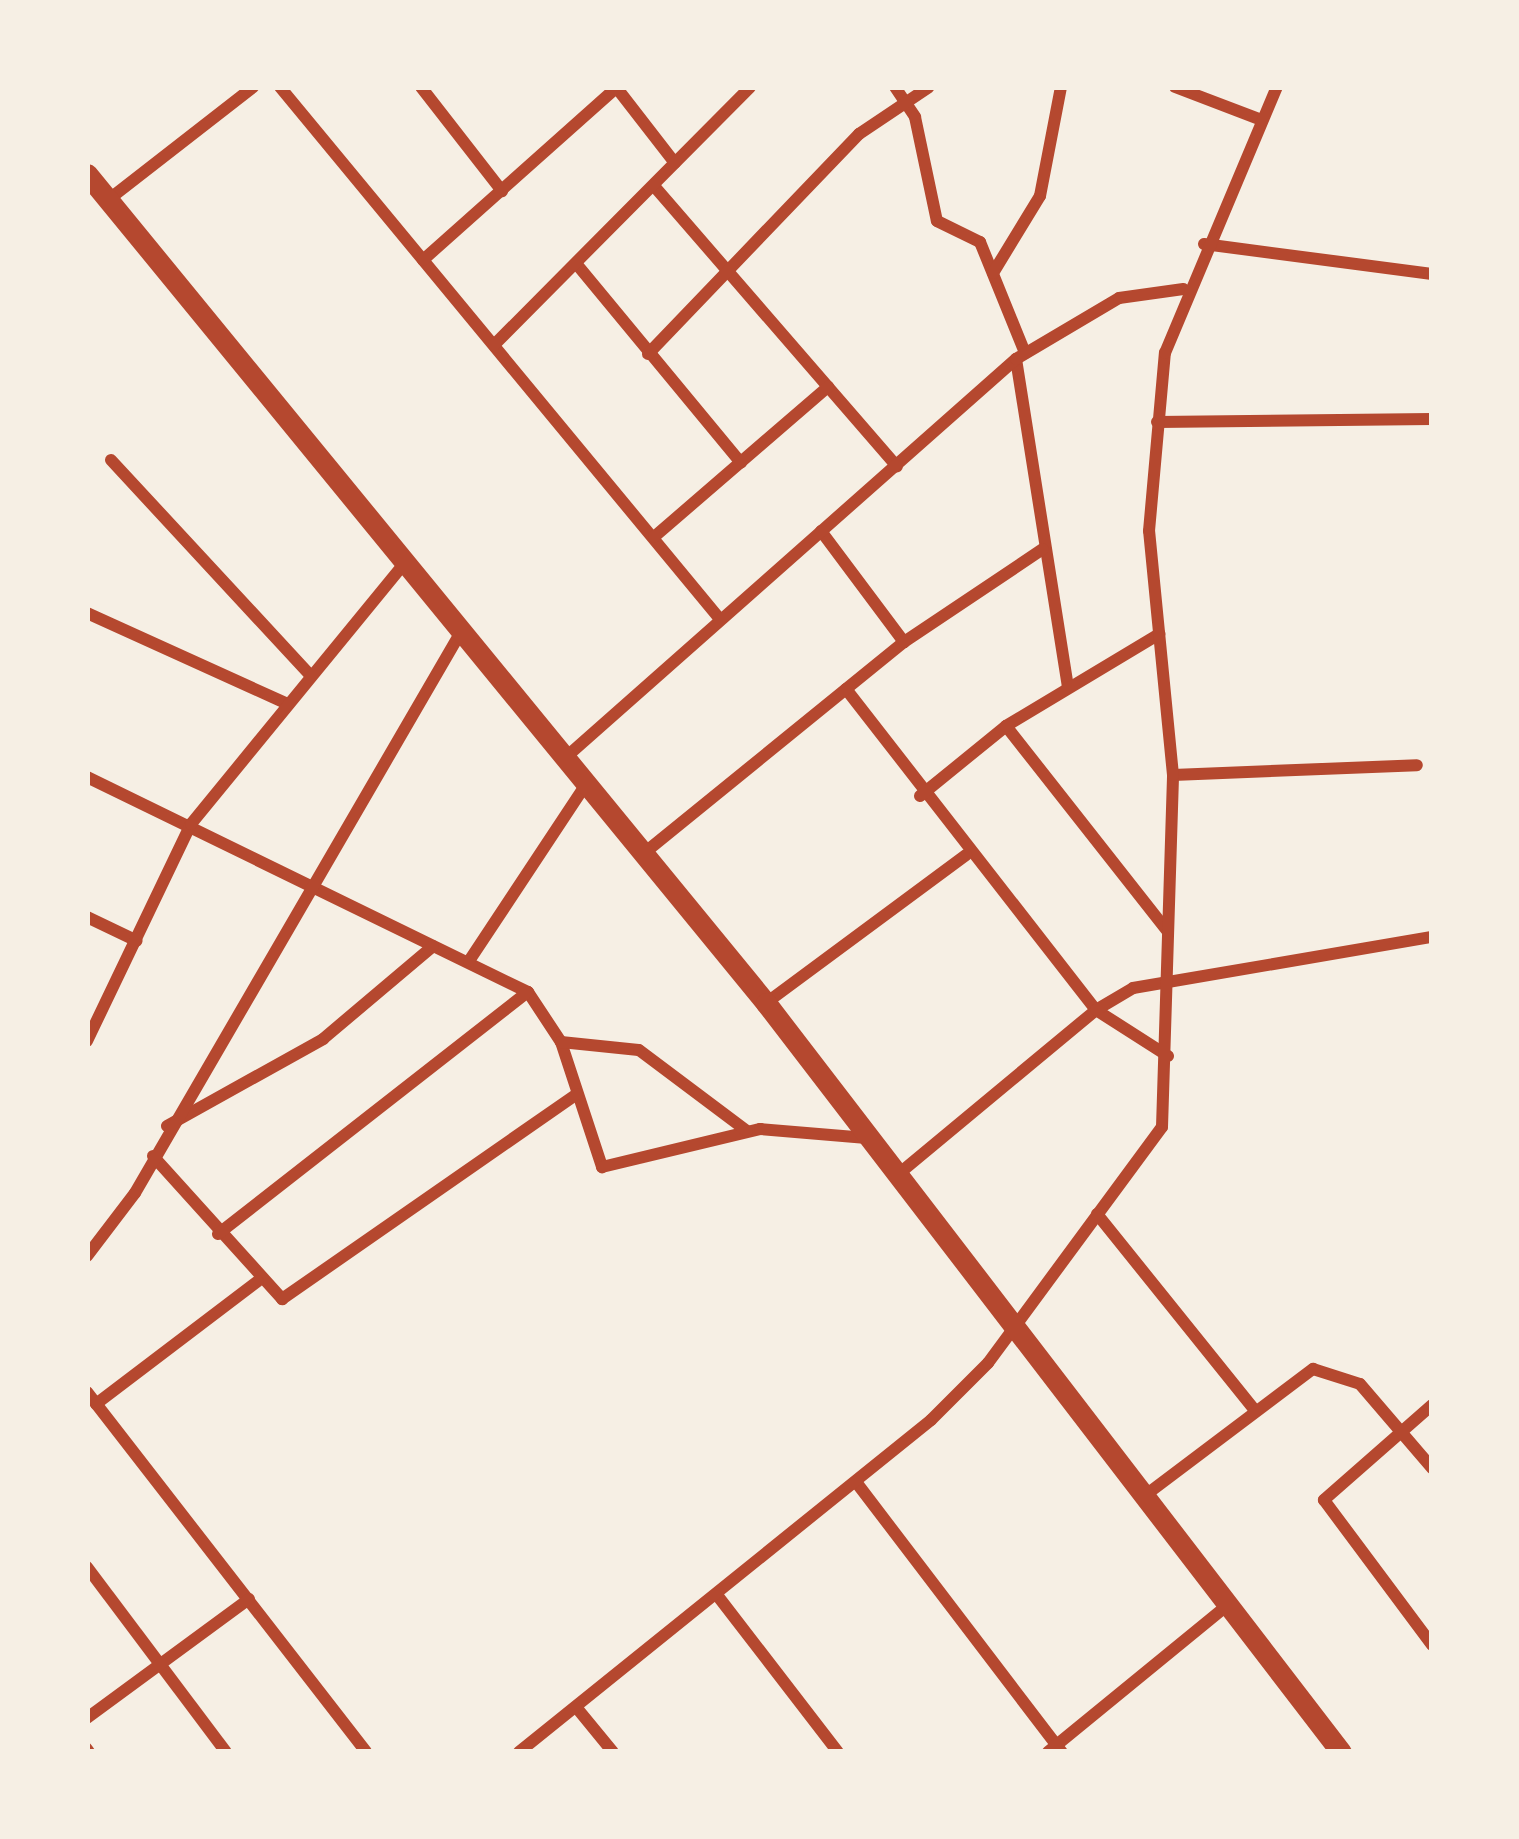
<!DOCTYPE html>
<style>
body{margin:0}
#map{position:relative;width:1519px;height:1839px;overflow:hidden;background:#f6efe4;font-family:"Public Sans",sans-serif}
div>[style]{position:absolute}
.minor>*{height:12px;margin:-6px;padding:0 6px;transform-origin:6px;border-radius:6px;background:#b5482f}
.tertiary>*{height:21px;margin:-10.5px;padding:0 10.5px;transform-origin:10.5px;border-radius:10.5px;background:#b5482f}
span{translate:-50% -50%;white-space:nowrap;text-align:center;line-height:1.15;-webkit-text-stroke:9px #f6efe4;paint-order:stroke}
.frame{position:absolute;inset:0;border:90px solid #f6efe4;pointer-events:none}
</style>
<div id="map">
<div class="minor">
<i style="left:280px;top:87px;width:689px;rotate:50.42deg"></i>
<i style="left:421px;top:87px;width:132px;rotate:52.1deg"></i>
<i style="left:616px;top:87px;width:96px;rotate:52.2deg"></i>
<i style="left:895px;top:87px;width:36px;rotate:56deg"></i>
<i style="left:915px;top:117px;width:106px;rotate:78.1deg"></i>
<i style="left:937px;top:221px;width:48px;rotate:26deg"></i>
<i style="left:980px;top:242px;width:120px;rotate:67.9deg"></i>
<i style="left:1175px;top:87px;width:93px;rotate:20.8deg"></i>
<i style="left:654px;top:186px;width:371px;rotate:49.1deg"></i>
<i style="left:108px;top:200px;width:184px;rotate:-37.9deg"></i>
<i style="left:1204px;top:244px;width:230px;rotate:7.5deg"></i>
<i style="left:423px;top:260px;width:260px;rotate:-41.7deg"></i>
<i style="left:579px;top:267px;width:254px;rotate:50.4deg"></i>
<i style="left:993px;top:273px;width:90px;rotate:-58.6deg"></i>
<i style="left:1040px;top:196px;width:111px;rotate:-79.1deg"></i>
<i style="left:494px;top:345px;width:363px;rotate:-45.2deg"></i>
<i style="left:648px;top:354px;width:305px;rotate:-46.2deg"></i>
<i style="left:859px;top:134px;width:84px;rotate:-33.9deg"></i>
<i style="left:1016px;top:359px;width:332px;rotate:81deg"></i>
<i style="left:1157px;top:422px;width:275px;rotate:-0.6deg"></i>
<i style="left:111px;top:460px;width:294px;rotate:47.2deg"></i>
<i style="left:821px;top:531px;width:139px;rotate:53.2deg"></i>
<i style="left:654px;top:537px;width:230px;rotate:-40.8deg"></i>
<i style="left:87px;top:613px;width:221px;rotate:24.4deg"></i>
<i style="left:846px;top:689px;width:407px;rotate:52.1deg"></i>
<i style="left:1096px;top:1010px;width:260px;rotate:140.3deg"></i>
<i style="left:1006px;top:726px;width:262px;rotate:51.8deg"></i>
<i style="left:565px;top:758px;width:602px;rotate:-41.5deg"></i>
<i style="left:1016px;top:359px;width:120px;rotate:-30.6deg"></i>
<i style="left:1119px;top:298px;width:65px;rotate:-8deg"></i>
<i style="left:1173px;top:775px;width:244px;rotate:-2.3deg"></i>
<i style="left:87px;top:777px;width:491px;rotate:26deg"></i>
<i style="left:528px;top:992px;width:60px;rotate:56.6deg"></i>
<i style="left:561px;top:1042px;width:132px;rotate:71.8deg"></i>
<i style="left:602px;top:1167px;width:163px;rotate:-13.5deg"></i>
<i style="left:760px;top:1129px;width:107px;rotate:4.8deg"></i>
<i style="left:920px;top:796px;width:111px;rotate:-39.1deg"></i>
<i style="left:1006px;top:726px;width:179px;rotate:-31deg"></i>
<i style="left:643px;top:854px;width:336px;rotate:-39.1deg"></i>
<i style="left:904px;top:642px;width:167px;rotate:-33.8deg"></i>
<i style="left:87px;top:917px;width:55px;rotate:25.6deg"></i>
<i style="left:469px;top:961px;width:212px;rotate:-56.5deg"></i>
<i style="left:766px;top:1003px;width:249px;rotate:-36.5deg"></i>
<i style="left:87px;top:1041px;width:241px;rotate:-64.4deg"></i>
<i style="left:191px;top:824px;width:338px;rotate:-50.7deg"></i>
<i style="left:561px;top:1042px;width:78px;rotate:5.9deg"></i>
<i style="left:639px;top:1050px;width:135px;rotate:36.9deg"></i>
<i style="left:1168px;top:1056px;width:85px;rotate:-147.4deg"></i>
<i style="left:1096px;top:1010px;width:43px;rotate:-30.7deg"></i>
<i style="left:1133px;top:988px;width:303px;rotate:-9.7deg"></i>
<i style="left:167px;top:1126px;width:179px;rotate:-29.1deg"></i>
<i style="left:323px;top:1039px;width:144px;rotate:-40.2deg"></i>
<i style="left:153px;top:1156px;width:193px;rotate:47.9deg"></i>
<i style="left:282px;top:1299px;width:359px;rotate:-34.8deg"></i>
<i style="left:1097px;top:1214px;width:250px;rotate:51.2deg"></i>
<i style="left:218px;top:1234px;width:393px;rotate:-38deg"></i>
<i style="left:87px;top:1256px;width:79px;rotate:-52.7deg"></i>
<i style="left:135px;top:1193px;width:649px;rotate:-59.84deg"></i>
<i style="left:87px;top:1392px;width:455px;rotate:52.2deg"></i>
<i style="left:96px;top:1404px;width:203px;rotate:-37.2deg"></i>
<i style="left:1432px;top:1405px;width:144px;rotate:138.7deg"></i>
<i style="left:1324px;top:1500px;width:181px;rotate:53.3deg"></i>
<i style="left:856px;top:1482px;width:340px;rotate:52.7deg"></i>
<i style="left:1143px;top:1497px;width:213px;rotate:-37deg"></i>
<i style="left:1313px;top:1369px;width:49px;rotate:17.7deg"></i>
<i style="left:1360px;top:1384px;width:111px;rotate:49.4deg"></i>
<i style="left:87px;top:1567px;width:231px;rotate:53.1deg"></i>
<i style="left:717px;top:1595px;width:198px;rotate:52.4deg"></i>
<i style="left:576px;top:1707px;width:58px;rotate:50.6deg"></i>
<i style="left:87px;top:1718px;width:201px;rotate:-36.3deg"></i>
<i style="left:87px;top:1749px;width:4px;rotate:56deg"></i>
<i style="left:519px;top:1752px;width:529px;rotate:-38.86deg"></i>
<i style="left:931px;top:1420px;width:81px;rotate:-45deg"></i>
<i style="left:988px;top:1363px;width:293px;rotate:-53.6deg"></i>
<i style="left:1162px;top:1127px;width:352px;rotate:-88.2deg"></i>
<i style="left:1173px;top:775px;width:245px;rotate:-95.6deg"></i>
<i style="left:1149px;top:531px;width:179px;rotate:-84.9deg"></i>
<i style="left:1165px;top:353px;width:289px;rotate:-67.2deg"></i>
<i style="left:1048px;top:1752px;width:234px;rotate:-39.3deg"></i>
</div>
<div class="tertiary">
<i style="left:87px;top:174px;width:1072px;rotate:50.68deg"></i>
<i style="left:766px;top:1003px;width:944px;rotate:52.49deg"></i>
</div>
<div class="frame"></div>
</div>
